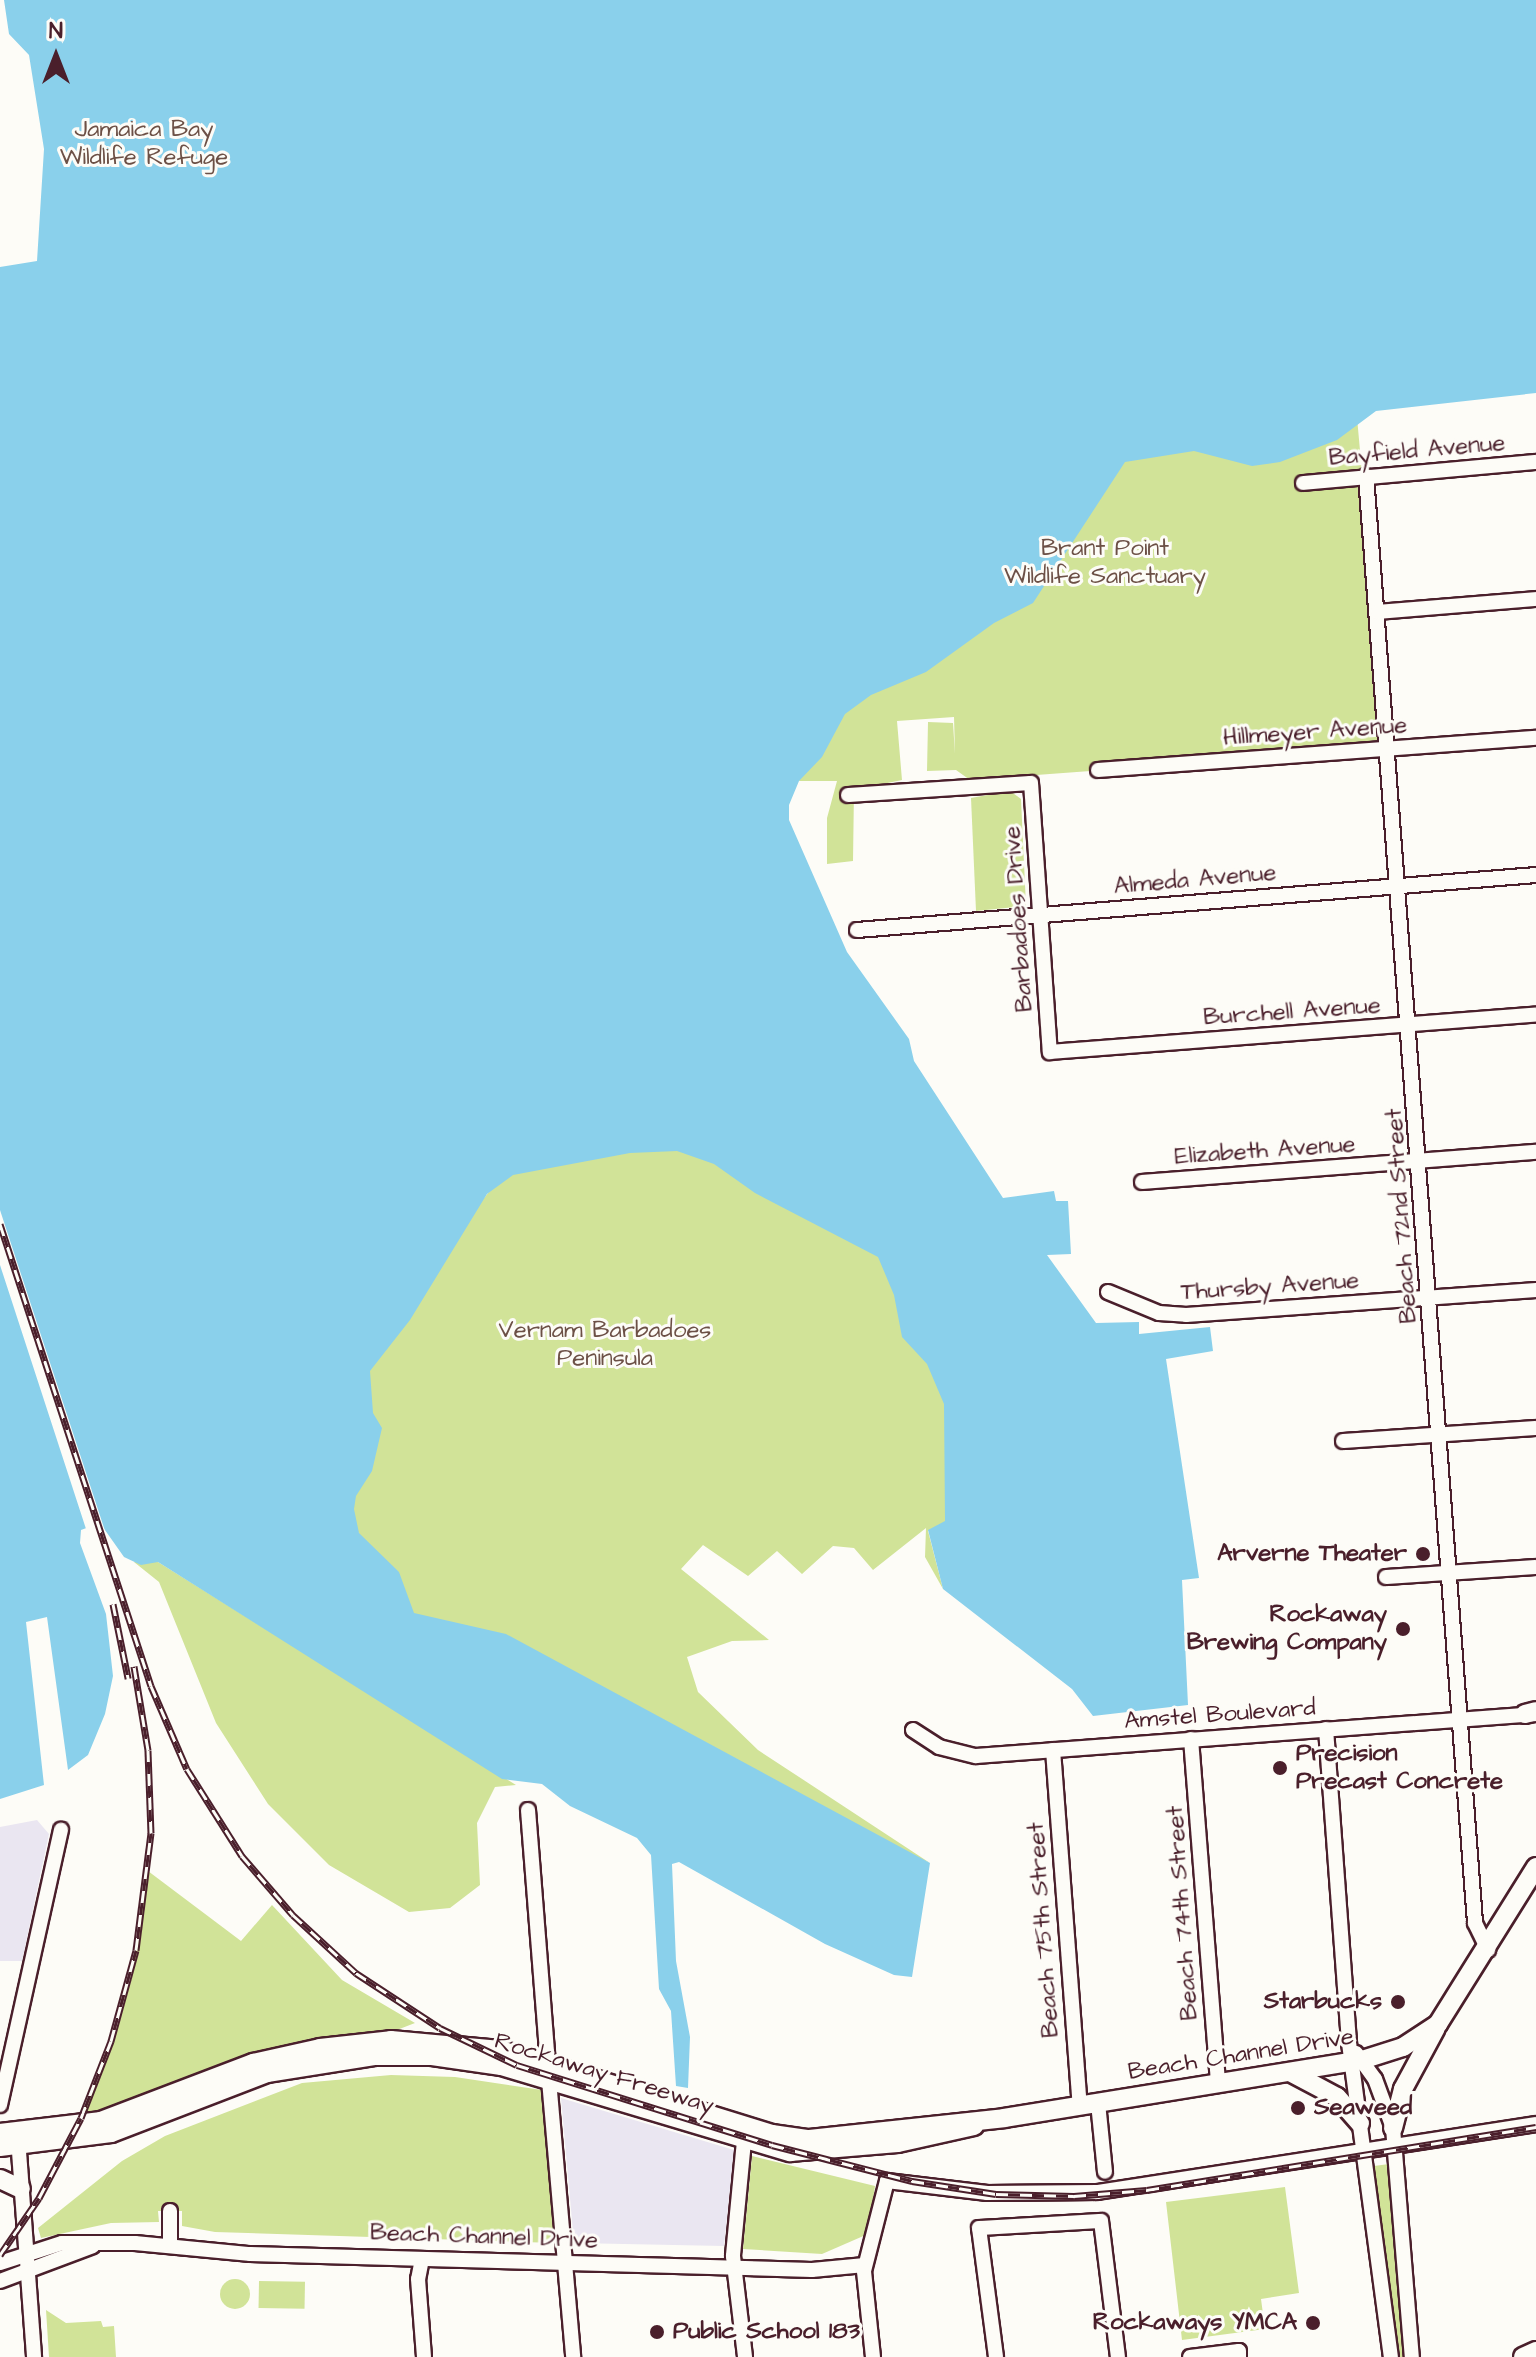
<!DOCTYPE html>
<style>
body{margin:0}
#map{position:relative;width:1536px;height:2357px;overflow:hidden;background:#fdfcf7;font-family:"Architects Daughter",sans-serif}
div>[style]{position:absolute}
.built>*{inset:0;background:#eae6f1}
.green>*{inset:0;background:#d1e398;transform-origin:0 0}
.round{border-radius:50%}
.water>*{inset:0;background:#8ad0eb}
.pier>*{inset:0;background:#fdfcf7}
.roads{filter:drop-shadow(2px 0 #4a1f2b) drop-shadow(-2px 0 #4a1f2b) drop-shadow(0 2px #4a1f2b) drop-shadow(0 -2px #4a1f2b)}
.minor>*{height:14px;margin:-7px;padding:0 7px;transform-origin:7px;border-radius:7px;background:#fdfcf7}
.major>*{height:18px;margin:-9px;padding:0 9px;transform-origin:9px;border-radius:9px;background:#fdfcf7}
.rail>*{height:7px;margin-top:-3.5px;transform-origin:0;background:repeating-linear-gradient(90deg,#fdfcf7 0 12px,#4a1f2b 0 24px);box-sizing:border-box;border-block:2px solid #4a1f2b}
.dots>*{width:22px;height:22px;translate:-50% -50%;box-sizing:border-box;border:4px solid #fdfcf7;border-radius:50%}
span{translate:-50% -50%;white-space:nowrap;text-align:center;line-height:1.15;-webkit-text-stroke:6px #fdfcf7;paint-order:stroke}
.park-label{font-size:24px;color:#6c5046}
.street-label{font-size:24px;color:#4a1f2b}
.poi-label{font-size:24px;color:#4a1f2b;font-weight:700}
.right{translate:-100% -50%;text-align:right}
.left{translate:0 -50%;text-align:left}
.north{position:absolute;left:16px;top:16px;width:80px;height:80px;-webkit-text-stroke:6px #fdfcf7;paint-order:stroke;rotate:0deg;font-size:22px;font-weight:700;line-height:32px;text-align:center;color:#4a1f2b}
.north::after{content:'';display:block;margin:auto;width:28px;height:36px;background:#4a1f2b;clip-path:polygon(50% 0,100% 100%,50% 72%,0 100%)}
</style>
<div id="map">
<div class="built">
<i style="clip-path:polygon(37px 1820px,49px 1834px,22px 1961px,0 1961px,0 1827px)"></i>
<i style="clip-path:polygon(561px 2098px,734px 2150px,724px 2246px,574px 2243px)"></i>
</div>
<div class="green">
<i style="clip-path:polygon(1350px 340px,1387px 749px,970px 780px,956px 770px,927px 771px,928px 722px,953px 723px,955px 754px,954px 717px,897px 721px,902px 780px,854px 790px,853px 861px,827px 864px,827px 818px,837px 781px,799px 781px,910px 401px)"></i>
<i style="clip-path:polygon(1010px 791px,1021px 799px,1026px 906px,976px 911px,971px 798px)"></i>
<i style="clip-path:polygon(601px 1145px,682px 1146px,860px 1224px,945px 1370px,950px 1520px,928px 1531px,943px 1589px,925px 1557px,926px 1528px,873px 1570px,854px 1548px,833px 1546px,802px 1574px,777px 1551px,748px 1576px,703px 1545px,681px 1569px,769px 1640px,732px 1641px,687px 1657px,698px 1692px,758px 1750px,930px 1863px,411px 1627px,338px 1496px,351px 1389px,418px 1281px,508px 1168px)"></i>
<i style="clip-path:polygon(134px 1562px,158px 1562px,516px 1785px,495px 1787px,477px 1823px,480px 1885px,450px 1908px,409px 1912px,329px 1865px,268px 1804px,216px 1723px,159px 1582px)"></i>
<i style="clip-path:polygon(148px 1871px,241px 1941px,272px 1905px,342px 1980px,415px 2023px,389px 2033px,339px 2036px,230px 2060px,81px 2118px,113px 2044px,132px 1977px)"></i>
<i style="clip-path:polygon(391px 2075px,455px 2077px,542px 2090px,555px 2243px,215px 2232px,182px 2226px,182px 2211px,158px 2211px,159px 2222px,111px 2223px,41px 2238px,38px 2228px,122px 2161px,165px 2136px,302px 2083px)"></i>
<i style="clip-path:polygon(752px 2156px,875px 2186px,868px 2234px,822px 2254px,743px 2249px)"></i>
<i style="clip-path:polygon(1389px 2164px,1406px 2357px,1397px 2357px,1374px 2166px)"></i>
<i style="clip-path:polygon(1285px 2187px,1299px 2293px,1261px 2299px,1265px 2329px,1182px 2340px,1166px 2202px)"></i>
<i class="round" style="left:220px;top:2279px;width:30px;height:30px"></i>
<i style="left:259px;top:2281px;width:46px;height:27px;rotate:1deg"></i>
<i style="clip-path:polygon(46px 2310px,66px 2323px,101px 2321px,103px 2327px,114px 2326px,116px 2357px,49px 2357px)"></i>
</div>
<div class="water">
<i style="clip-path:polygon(4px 0,1536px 0,1536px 393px,1376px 411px,1337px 440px,1280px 462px,1252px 466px,1194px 451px,1125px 462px,1033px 603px,994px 623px,926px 672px,871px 695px,845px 714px,822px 757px,799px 781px,789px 805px,789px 820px,847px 952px,909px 1039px,914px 1061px,1003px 1198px,1054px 1191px,1056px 1201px,1068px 1201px,1071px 1254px,1047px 1255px,1096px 1323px,1139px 1322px,1139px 1334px,1210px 1327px,1213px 1351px,1166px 1359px,1199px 1578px,1182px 1580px,1188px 1705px,1093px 1716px,1072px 1689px,943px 1589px,928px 1530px,945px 1521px,944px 1404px,927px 1364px,902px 1337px,894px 1295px,878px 1257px,755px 1193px,714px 1164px,677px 1151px,630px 1153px,513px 1175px,487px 1194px,410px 1320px,370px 1371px,373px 1413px,382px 1428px,372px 1471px,356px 1496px,354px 1509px,359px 1533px,399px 1572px,414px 1613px,506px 1634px,930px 1863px,912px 1977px,894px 1975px,825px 1944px,679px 1862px,672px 1864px,676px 1961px,690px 2037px,688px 2088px,676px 2086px,671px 2011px,659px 1989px,651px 1855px,637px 1838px,570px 1806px,542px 1784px,502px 1779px,158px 1562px,141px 1565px,124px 1557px,100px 1523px,81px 1530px,80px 1543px,106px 1614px,113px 1676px,105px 1714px,88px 1755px,68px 1770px,47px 1617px,26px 1622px,44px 1785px,0 1799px,0 267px,37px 261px,44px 149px,29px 55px,9px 34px)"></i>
</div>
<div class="pier">
<i style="clip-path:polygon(0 1210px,107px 1537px,99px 1528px,87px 1532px,0 1265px)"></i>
</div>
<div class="roads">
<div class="minor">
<i style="left:1366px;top:476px;width:1451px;rotate:85.69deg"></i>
<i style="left:1475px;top:1923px;width:30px;rotate:64deg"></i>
<i style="left:1303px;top:483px;width:234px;rotate:-5.2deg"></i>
<i style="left:1378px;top:612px;width:159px;rotate:-4.7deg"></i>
<i style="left:1098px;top:770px;width:439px;rotate:-4.2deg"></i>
<i style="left:848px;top:795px;width:183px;rotate:-3.8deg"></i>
<i style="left:1031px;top:783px;width:270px;rotate:86deg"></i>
<i style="left:1050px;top:1052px;width:487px;rotate:-4.4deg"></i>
<i style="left:857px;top:930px;width:681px;rotate:-4.63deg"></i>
<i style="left:1142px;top:1182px;width:395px;rotate:-4.4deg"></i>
<i style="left:1108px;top:1292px;width:55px;rotate:22.4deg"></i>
<i style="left:1159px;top:1313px;width:27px;rotate:4deg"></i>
<i style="left:1186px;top:1315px;width:351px;rotate:-4.1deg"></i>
<i style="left:1343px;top:1441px;width:193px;rotate:-3.9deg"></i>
<i style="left:1386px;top:1577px;width:150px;rotate:-3.8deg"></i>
<i style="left:1326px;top:1729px;width:315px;rotate:85.8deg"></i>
<i style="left:1349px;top:2043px;width:317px;rotate:82.4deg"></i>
<i style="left:913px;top:1730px;width:31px;rotate:33deg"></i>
<i style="left:939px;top:1747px;width:38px;rotate:14deg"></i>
<i style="left:976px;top:1756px;width:562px;rotate:-4.29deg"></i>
<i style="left:1191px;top:1739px;width:345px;rotate:85.5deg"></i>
<i style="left:1053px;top:1750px;width:356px;rotate:85.7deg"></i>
<i style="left:528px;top:1810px;width:255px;rotate:85.5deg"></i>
<i style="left:1356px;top:2053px;width:32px;rotate:54deg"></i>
<i style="left:1375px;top:2079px;width:52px;rotate:69.8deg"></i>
<i style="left:1393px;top:2128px;width:230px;rotate:85.3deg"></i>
<i style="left:549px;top:2080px;width:278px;rotate:85deg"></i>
<i style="left:1098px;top:2103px;width:69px;rotate:84.2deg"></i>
<i style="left:0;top:2105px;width:282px;rotate:-77.5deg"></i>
<i style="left:18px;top:2138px;width:220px;rotate:85.8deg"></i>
<i style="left:744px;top:2141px;width:116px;rotate:95.5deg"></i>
<i style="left:733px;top:2256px;width:102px;rotate:83.2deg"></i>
<i style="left:170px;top:2211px;width:33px;rotate:90deg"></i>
<i style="left:422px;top:2259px;width:20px;rotate:101deg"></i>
<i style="left:418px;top:2279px;width:78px;rotate:85.6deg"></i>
<i style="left:0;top:2263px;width:65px;rotate:-17.9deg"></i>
<i style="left:62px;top:2243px;width:73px"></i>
<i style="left:135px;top:2243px;width:116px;rotate:5.5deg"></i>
<i style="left:250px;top:2254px;width:562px;rotate:1.63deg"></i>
<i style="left:812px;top:2270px;width:53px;rotate:-5.4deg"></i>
<i style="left:0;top:2281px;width:99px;rotate:-20.6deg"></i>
<i style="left:873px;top:2357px;width:86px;rotate:-96deg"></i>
<i style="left:864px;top:2271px;width:93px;rotate:-75.7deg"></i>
<i style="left:887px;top:2181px;width:101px;rotate:6.8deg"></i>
<i style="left:987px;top:2193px;width:110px;rotate:-0.5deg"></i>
<i style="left:1097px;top:2192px;width:444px;rotate:-8.8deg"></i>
<i style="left:996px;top:2357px;width:130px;rotate:-97.5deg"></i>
<i style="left:979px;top:2228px;width:122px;rotate:-3.3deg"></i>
<i style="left:1101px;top:2221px;width:137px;rotate:82.9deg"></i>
<i style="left:1190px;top:2357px;width:49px;rotate:-7deg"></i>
<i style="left:1239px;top:2351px;width:6px;rotate:90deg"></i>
</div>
<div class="major">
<i style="left:1525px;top:1714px;width:11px;rotate:-15deg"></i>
<i style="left:1290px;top:2072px;width:53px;rotate:28deg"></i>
<i style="left:1337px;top:2097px;width:35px;rotate:49deg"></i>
<i style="left:1393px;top:2128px;width:40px;rotate:-75.6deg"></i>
<i style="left:1403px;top:2089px;width:69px;rotate:-61.6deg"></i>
<i style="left:0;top:2133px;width:102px;rotate:-6.8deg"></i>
<i style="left:101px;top:2121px;width:163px;rotate:-20.9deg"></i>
<i style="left:253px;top:2063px;width:69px;rotate:-12.6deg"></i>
<i style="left:320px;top:2048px;width:71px;rotate:-6.4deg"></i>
<i style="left:391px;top:2040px;width:110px;rotate:5.2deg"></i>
<i style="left:501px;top:2050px;width:284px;rotate:17.2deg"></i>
<i style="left:772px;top:2134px;width:37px;rotate:8deg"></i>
<i style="left:809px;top:2139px;width:196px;rotate:-6.1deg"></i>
<i style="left:1004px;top:2118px;width:363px;rotate:-9.2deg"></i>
<i style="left:1362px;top:2060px;width:43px;rotate:-17.6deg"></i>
<i style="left:1403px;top:2047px;width:42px;rotate:-33.3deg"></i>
<i style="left:1438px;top:2024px;width:185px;rotate:-58deg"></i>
<i style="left:0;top:2147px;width:112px;rotate:-7.2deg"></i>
<i style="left:111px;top:2133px;width:167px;rotate:-21deg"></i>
<i style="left:267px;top:2073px;width:110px;rotate:-8.9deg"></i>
<i style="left:376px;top:2056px;width:56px"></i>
<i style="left:432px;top:2056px;width:70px;rotate:8.2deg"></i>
<i style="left:501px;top:2066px;width:302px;rotate:16.6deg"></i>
<i style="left:790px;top:2152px;width:108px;rotate:-4.8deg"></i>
<i style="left:898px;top:2143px;width:78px;rotate:-12.6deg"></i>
<i style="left:0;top:2179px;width:23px;rotate:25deg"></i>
<i style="left:1523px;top:2357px;width:14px;rotate:-25deg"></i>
</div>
</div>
<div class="rail">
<i style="left:0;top:1224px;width:486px;rotate:71.9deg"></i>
<i style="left:151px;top:1686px;width:90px;rotate:66.6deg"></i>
<i style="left:187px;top:1769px;width:103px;rotate:57.7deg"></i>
<i style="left:242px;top:1856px;width:78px;rotate:49.2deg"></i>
<i style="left:293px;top:1915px;width:86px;rotate:42.6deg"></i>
<i style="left:356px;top:1973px;width:100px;rotate:33.2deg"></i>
<i style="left:440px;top:2028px;width:85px;rotate:25.7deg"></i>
<i style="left:517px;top:2065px;width:267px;rotate:17.4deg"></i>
<i style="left:772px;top:2145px;width:145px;rotate:14.4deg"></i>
<i style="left:912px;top:2181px;width:85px;rotate:8.8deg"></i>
<i style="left:996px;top:2194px;width:78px;rotate:1.5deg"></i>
<i style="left:1074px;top:2196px;width:73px;rotate:-4.7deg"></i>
<i style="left:1147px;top:2190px;width:394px;rotate:-9.2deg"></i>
<i style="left:113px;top:1604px;width:76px;rotate:78.5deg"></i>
<i style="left:0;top:2255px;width:69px;rotate:-55.6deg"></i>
<i style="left:39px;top:2198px;width:90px;rotate:-62.3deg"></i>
<i style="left:81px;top:2118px;width:83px;rotate:-68.7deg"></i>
<i style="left:111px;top:2041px;width:94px;rotate:-74.6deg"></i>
<i style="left:136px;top:1950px;width:118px;rotate:-82.7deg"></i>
<i style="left:151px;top:1833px;width:83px;rotate:-92.1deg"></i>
<i style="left:148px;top:1750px;width:85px;rotate:-99.5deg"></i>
</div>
<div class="dots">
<i style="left:1423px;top:1554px;background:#4a1f2b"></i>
<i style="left:1403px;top:1629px;background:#4a1f2b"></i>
<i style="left:1280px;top:1768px;background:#4a1f2b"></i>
<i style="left:1398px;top:2002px;background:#4a1f2b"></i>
<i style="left:1298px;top:2108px;background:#4a1f2b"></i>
<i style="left:1313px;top:2323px;background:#4a1f2b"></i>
<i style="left:657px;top:2332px;background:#4a1f2b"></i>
</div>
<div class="park-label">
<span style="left:144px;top:144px">Jamaica Bay<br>Wildlife Refuge</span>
<span style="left:1105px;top:563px">Brant Point<br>Wildlife Sanctuary</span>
<span style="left:605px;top:1345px">Vernam Barbadoes<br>Peninsula</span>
</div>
<div class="street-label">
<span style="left:1417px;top:451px;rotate:-5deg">Bayfield Avenue</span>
<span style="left:1315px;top:732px;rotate:-4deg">Hillmeyer Avenue</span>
<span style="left:1195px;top:880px;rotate:-5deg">Almeda Avenue</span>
<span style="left:1019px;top:919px;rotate:-94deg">Barbadoes Drive</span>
<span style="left:1292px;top:1012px;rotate:-4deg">Burchell Avenue</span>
<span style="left:1265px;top:1151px;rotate:-4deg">Elizabeth Avenue</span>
<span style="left:1402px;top:1216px;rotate:-94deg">Beach 72nd Street</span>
<span style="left:1270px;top:1287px;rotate:-4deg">Thursby Avenue</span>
<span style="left:1220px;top:1715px;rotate:-4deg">Amstel Boulevard</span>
<span style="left:1183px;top:1913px;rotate:-94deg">Beach 74th Street</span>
<span style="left:1044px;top:1930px;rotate:-94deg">Beach 75th Street</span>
<span style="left:1241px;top:2055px;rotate:-9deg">Beach Channel Drive</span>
<span style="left:604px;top:2074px;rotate:17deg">Rockaway Freeway</span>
<span style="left:484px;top:2237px;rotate:2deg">Beach Channel Drive</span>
</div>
<div class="poi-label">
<span class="right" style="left:1407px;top:1554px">Arverne Theater</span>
<span class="right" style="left:1387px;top:1629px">Rockaway<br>Brewing Company</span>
<span class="left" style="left:1296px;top:1768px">Precision<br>Precast Concrete</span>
<span class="right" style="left:1382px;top:2002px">Starbucks</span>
<span class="left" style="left:1314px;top:2108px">Seaweed</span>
<span class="right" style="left:1297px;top:2323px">Rockaways YMCA</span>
<span class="left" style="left:673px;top:2332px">Public School 183</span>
</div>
<div class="north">N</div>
</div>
